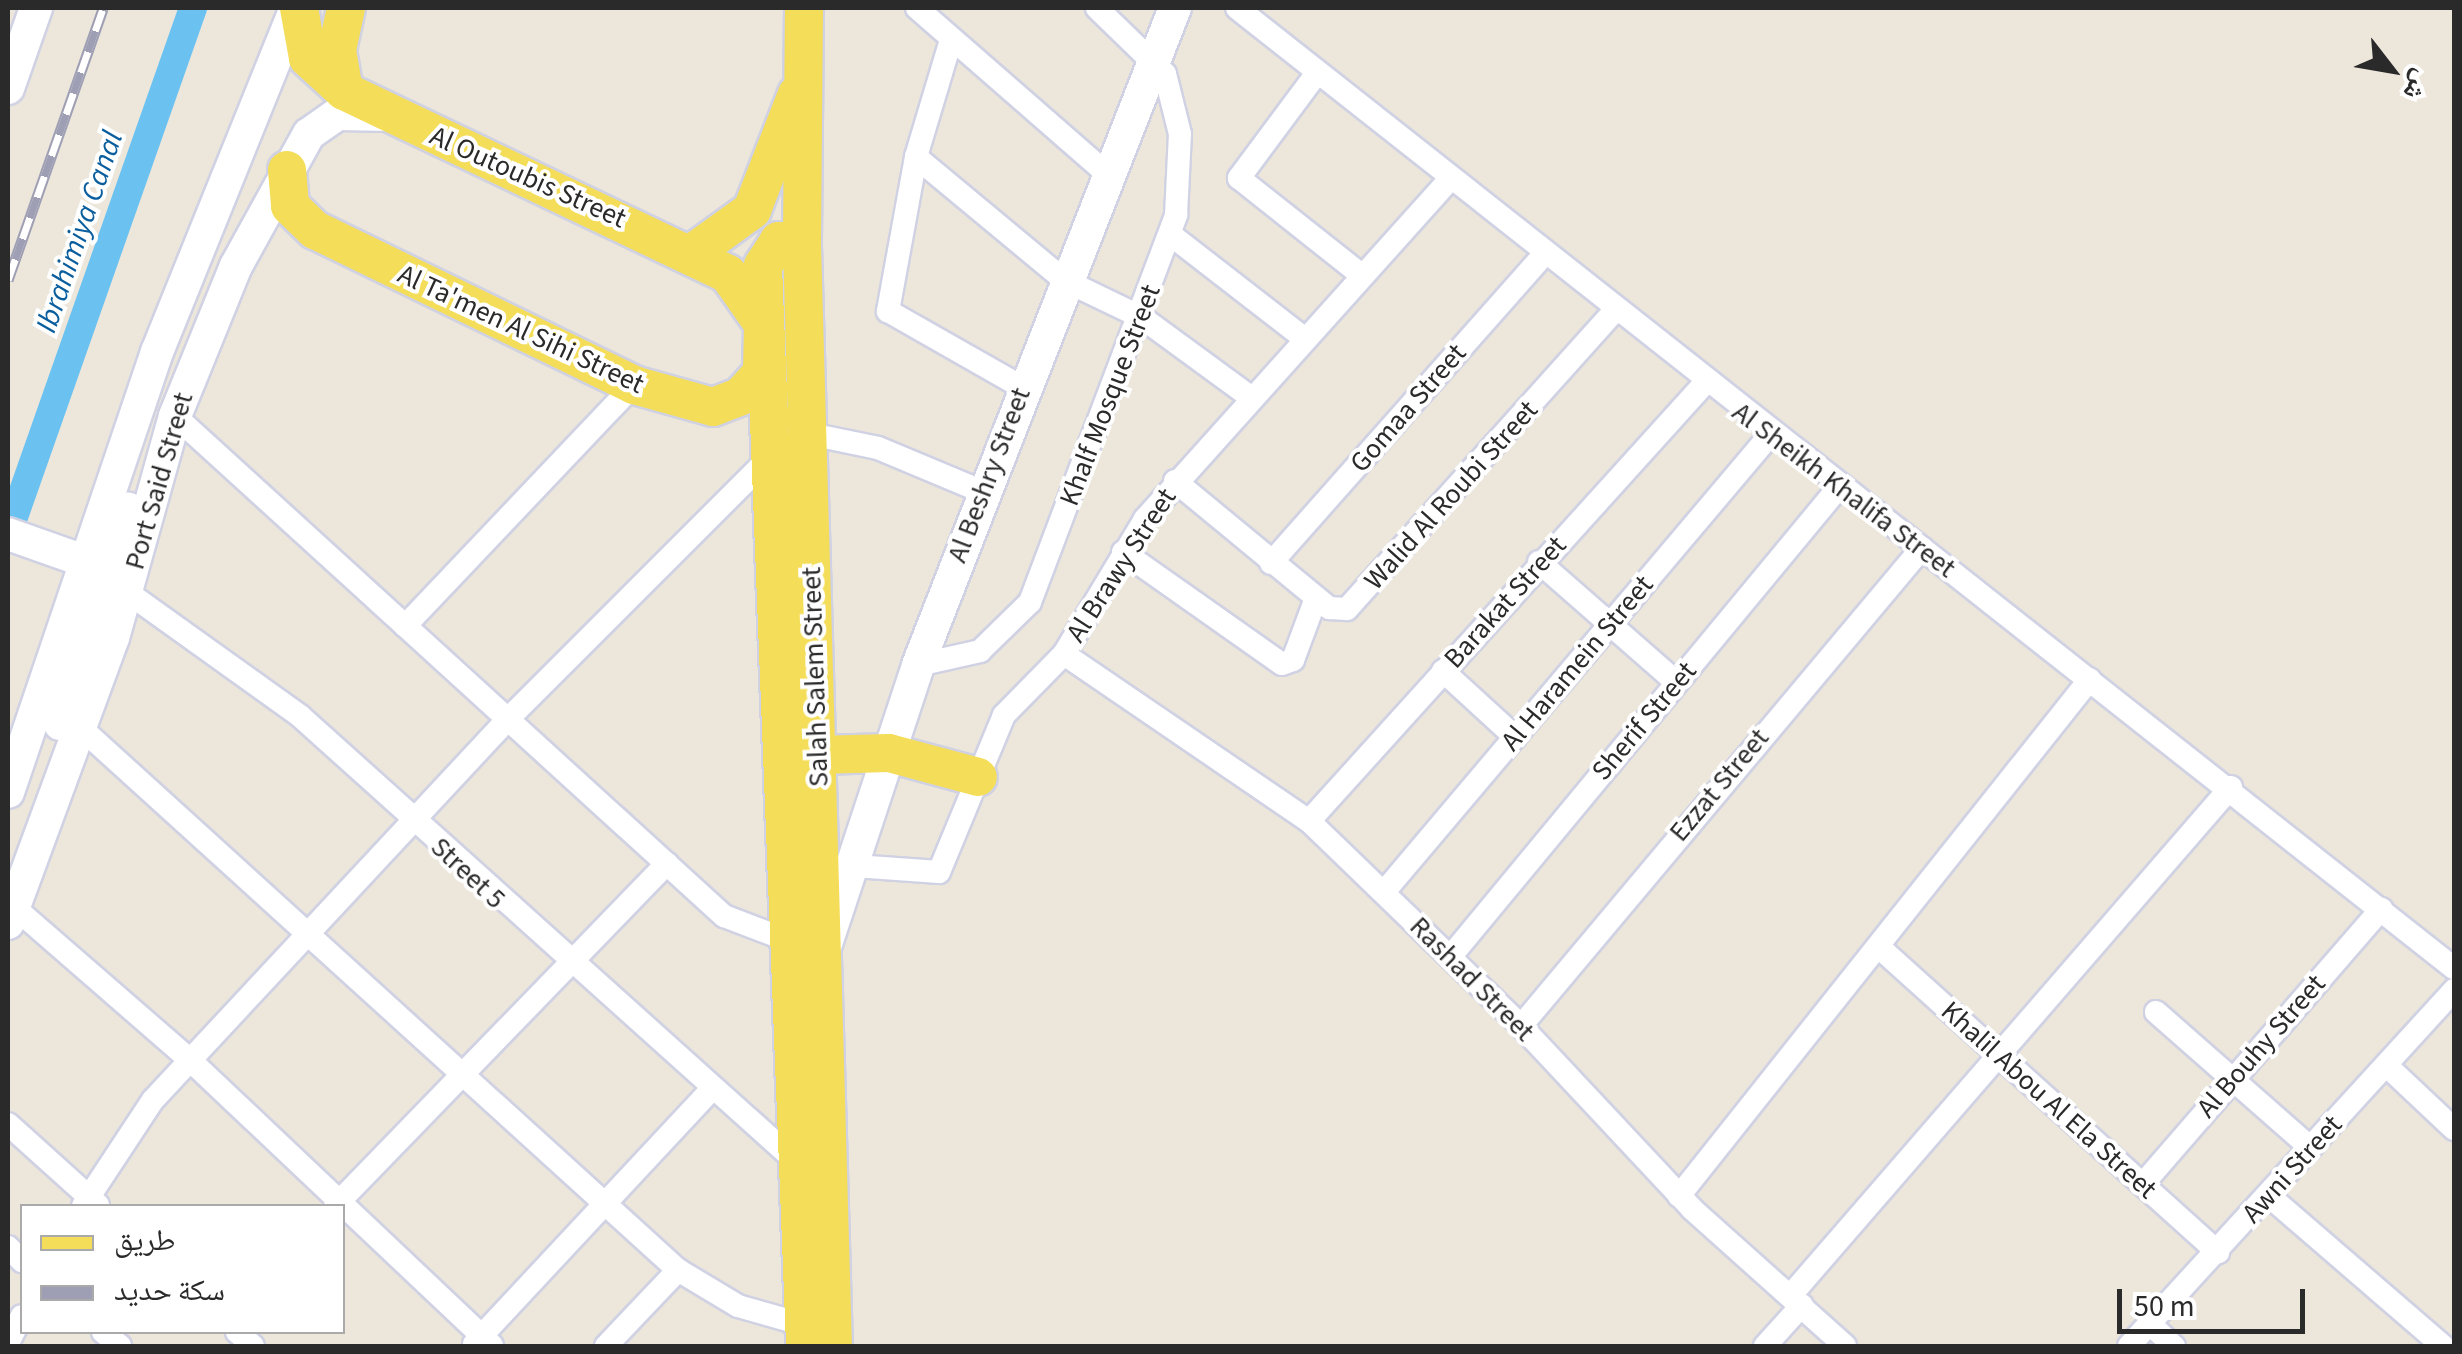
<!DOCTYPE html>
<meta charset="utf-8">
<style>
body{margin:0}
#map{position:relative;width:2462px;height:1354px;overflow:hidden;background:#ece6db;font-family:"Source Sans 3","Noto Naskh Arabic",sans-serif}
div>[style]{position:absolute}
.canal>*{height:28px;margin:-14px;padding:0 14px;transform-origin:14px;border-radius:14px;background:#6bc2f1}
.roads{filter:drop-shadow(2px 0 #d0d2e3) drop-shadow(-2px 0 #d0d2e3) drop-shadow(0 2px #d0d2e3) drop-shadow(0 -2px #d0d2e3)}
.street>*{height:22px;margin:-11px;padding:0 11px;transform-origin:11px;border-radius:11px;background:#fff}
.secondary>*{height:32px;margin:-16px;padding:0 16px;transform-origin:16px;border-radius:16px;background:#fff}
.primary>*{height:38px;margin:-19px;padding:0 19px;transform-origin:19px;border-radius:19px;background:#f4dd58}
.rail>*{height:11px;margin-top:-5.5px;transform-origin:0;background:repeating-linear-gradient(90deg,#fff 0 22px,#9e9fb4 0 44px);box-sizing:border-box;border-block:2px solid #9e9fb4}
span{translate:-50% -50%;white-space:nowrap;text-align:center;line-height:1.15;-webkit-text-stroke:8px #fff;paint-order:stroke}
.street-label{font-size:28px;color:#2a2a2a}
.water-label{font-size:30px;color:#0a5e9d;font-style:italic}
.frame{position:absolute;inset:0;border:10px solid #2a2a2a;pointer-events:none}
.legend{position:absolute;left:20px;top:1204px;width:325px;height:130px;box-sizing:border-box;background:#fff;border:2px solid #aaa;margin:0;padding:12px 18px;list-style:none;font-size:30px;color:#2a2a2a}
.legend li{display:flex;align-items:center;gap:20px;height:50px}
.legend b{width:50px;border:2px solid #aaa}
.north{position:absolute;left:2342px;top:20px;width:100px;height:100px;-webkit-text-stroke:8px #fff;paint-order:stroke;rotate:121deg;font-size:28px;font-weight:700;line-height:40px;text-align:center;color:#2a2a2a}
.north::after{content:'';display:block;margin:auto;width:35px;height:45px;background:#2a2a2a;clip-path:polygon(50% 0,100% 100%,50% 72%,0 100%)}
.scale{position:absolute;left:2117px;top:1289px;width:188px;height:45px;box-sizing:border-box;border:5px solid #2a2a2a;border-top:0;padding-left:12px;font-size:30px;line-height:35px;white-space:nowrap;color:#2a2a2a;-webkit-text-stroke:8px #fff;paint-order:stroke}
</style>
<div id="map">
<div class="canal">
<i style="left:8px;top:534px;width:558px;rotate:-70.62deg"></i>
</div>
<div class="roads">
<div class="street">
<i style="left:917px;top:8px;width:251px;rotate:41.1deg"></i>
<i style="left:1237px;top:8px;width:1550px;rotate:38.27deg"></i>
<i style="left:951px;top:40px;width:122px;rotate:106.7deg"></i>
<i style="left:916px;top:157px;width:157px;rotate:100.3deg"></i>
<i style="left:888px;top:311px;width:154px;rotate:29.6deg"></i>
<i style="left:1317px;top:73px;width:131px;rotate:126.6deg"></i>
<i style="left:1239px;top:178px;width:154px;rotate:38.4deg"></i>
<i style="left:916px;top:157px;width:192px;rotate:39.7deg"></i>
<i style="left:1064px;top:280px;width:85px;rotate:25.7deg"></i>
<i style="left:1141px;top:317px;width:134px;rotate:36.2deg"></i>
<i style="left:1171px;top:235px;width:165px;rotate:37.8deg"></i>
<i style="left:175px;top:416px;width:743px;rotate:42.33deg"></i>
<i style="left:724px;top:916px;width:76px;rotate:20.8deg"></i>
<i style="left:810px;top:434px;width:69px;rotate:11.6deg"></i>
<i style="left:878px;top:448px;width:114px;rotate:22.7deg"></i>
<i style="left:1175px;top:481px;width:200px;rotate:39.5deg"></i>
<i style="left:1329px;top:608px;width:18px;rotate:3deg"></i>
<i style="left:1347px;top:609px;width:402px;rotate:-48.1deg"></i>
<i style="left:1123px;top:552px;width:194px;rotate:35.2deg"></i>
<i style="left:1282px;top:664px;width:12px;rotate:-20deg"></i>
<i style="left:1293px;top:660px;width:66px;rotate:-69.6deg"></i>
<i style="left:1539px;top:562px;width:182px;rotate:41.2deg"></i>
<i style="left:1271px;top:563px;width:415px;rotate:-48.5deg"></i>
<i style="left:127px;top:592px;width:213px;rotate:35.6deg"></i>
<i style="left:300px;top:716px;width:672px;rotate:41.92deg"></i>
<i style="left:405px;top:626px;width:332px;rotate:-46.5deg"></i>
<i style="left:1064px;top:654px;width:297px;rotate:34.3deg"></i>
<i style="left:1309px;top:821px;width:295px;rotate:44deg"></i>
<i style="left:1521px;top:1026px;width:250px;rotate:46.9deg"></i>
<i style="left:1692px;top:1209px;width:205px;rotate:41.8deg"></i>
<i style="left:918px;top:665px;width:64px;rotate:-12.7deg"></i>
<i style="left:980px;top:651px;width:70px;rotate:-44.4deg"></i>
<i style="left:1030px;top:602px;width:414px;rotate:-69.3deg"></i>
<i style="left:1176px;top:215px;width:81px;rotate:-87.2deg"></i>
<i style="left:1180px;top:134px;width:62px;rotate:-104deg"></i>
<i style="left:1165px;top:74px;width:95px;rotate:-135.9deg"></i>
<i style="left:1443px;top:671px;width:98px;rotate:42.5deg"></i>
<i style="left:82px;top:729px;width:805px;rotate:42.23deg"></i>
<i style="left:678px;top:1270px;width:70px;rotate:31deg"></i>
<i style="left:738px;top:1306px;width:70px;rotate:15.8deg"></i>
<i style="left:1309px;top:821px;width:589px;rotate:-47.89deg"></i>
<i style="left:855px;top:866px;width:84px;rotate:4.1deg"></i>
<i style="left:939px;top:872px;width:170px;rotate:-67.5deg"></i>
<i style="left:1004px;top:715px;width:86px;rotate:-45.5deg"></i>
<i style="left:1064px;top:654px;width:157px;rotate:-59deg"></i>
<i style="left:1145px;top:519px;width:458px;rotate:-48.1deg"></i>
<i style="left:1384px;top:892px;width:598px;rotate:-49.81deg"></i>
<i style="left:14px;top:907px;width:233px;rotate:41deg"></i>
<i style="left:190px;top:1060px;width:416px;rotate:43.4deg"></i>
<i style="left:1880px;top:948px;width:455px;rotate:42deg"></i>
<i style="left:1451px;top:956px;width:609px;rotate:-50.4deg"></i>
<i style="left:2156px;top:1012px;width:206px;rotate:41.3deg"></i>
<i style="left:1521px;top:1026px;width:624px;rotate:-50.01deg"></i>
<i style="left:2386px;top:1065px;width:93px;rotate:43.3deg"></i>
<i style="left:8px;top:1124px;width:121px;rotate:42deg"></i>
<i style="left:2143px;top:1184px;width:364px;rotate:-49.1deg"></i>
<i style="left:2268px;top:1195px;width:231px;rotate:40.8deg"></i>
<i style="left:1679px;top:1196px;width:660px;rotate:-51.52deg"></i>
<i style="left:83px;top:1206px;width:127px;rotate:-56.6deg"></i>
<i style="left:153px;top:1100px;width:521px;rotate:-47.02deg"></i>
<i style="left:508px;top:719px;width:376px;rotate:-45deg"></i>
<i style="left:335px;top:1206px;width:477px;rotate:-45.9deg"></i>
<i style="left:8px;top:1247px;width:20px;rotate:45deg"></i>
<i style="left:1791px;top:1295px;width:672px;rotate:-49.1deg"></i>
<i style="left:2150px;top:1324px;width:33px;rotate:43deg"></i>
<i style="left:103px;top:1332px;width:22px;rotate:39deg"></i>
<i style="left:237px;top:1332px;width:21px;rotate:41deg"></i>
<i style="left:8px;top:1343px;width:30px;rotate:-63deg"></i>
<i style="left:474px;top:1344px;width:346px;rotate:-47deg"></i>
<i style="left:606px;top:1346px;width:105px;rotate:-46.5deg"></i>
<i style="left:1765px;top:1346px;width:55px;rotate:-47.9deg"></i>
<i style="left:2129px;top:1346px;width:482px;rotate:-47.6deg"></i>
</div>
<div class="secondary">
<i style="left:8px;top:88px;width:85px;rotate:-70.7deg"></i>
<i style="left:8px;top:534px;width:84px;rotate:19.5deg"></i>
<i style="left:60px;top:724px;width:226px;rotate:-72.5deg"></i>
<i style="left:8px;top:792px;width:465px;rotate:-71.3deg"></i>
<i style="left:157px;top:352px;width:371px;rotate:-68deg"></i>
<i style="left:8px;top:923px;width:304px;rotate:-69.8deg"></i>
<i style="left:113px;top:638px;width:230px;rotate:-74.4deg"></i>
<i style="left:175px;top:416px;width:162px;rotate:-67.9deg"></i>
<i style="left:236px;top:266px;width:151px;rotate:-61.1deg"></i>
<i style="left:309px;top:134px;width:35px;rotate:-35deg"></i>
<i style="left:338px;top:114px;width:52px;rotate:1.1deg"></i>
<i style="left:824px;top:950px;width:300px;rotate:-71.7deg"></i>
<i style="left:918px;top:665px;width:705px;rotate:-68.64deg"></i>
</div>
<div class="primary">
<i style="left:804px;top:8px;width:238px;rotate:90.5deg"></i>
<i style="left:802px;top:246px;width:1100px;rotate:88.39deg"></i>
<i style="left:344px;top:91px;width:42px;rotate:-99.7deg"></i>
<i style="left:337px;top:50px;width:43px;rotate:-77.9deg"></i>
<i style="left:287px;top:170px;width:36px;rotate:85deg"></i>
<i style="left:290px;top:206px;width:35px;rotate:44deg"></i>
<i style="left:315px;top:230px;width:355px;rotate:25.9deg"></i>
<i style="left:634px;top:385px;width:82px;rotate:15.6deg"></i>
<i style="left:713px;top:407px;width:30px;rotate:-21deg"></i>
<i style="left:741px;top:396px;width:31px;rotate:-48deg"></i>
<i style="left:762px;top:373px;width:49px;rotate:-88.8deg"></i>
<i style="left:763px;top:324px;width:61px;rotate:-125deg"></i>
<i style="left:728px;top:274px;width:425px;rotate:-154.5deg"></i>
<i style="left:344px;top:91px;width:49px;rotate:-137.5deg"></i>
<i style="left:308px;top:58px;width:51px;rotate:-100.2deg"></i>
<i style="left:802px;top:246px;width:24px;rotate:-168deg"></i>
<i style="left:779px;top:241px;width:30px;rotate:123deg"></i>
<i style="left:763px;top:266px;width:1081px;rotate:87.77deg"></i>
<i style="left:694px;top:252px;width:72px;rotate:-35.9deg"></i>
<i style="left:752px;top:210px;width:124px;rotate:-68.8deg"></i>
<i style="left:818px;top:755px;width:71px;rotate:-1.6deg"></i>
<i style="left:889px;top:753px;width:92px;rotate:15.1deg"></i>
</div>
</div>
<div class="rail">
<i style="left:8px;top:280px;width:288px;rotate:-70.7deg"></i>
</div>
<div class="street-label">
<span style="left:528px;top:177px;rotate:24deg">Al Outoubis Street</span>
<span style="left:521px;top:329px;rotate:25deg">Al Ta'men Al Sihi Street</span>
<span style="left:1110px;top:395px;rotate:-69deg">Khalf Mosque Street</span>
<span style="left:1408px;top:408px;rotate:-49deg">Gomaa Street</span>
<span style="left:989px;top:475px;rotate:-69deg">Al Beshry Street</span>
<span style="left:159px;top:481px;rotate:-74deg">Port Said Street</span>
<span style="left:1844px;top:490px;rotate:37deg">Al Sheikh Khalifa Street</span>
<span style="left:1451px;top:495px;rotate:-48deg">Walid Al Roubi Street</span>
<span style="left:1121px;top:565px;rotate:-57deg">Al Brawy Street</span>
<span style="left:1505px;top:602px;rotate:-48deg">Barakat Street</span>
<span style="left:1577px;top:663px;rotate:-50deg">Al Haramein Street</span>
<span style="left:815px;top:677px;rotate:-92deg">Salah Salem Street</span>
<span style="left:1644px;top:721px;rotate:-50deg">Sherif Street</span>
<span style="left:1719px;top:785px;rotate:-50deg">Ezzat Street</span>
<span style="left:468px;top:873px;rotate:43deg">Street 5</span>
<span style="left:1472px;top:979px;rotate:45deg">Rashad Street</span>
<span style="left:2261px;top:1046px;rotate:-49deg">Al Bouhy Street</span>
<span style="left:2049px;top:1100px;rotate:42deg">Khalil Abou Al Ela Street</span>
<span style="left:2292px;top:1169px;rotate:-48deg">Awni Street</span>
</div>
<div class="water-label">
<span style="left:80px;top:232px;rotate:-71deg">Ibrahimiya Canal</span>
</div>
<div class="frame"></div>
<ul class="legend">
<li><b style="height:12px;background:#f4dd58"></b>طريق</li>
<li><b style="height:12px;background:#9e9fb4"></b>سكة حديد</li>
</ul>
<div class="north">ش</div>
<div class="scale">50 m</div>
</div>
